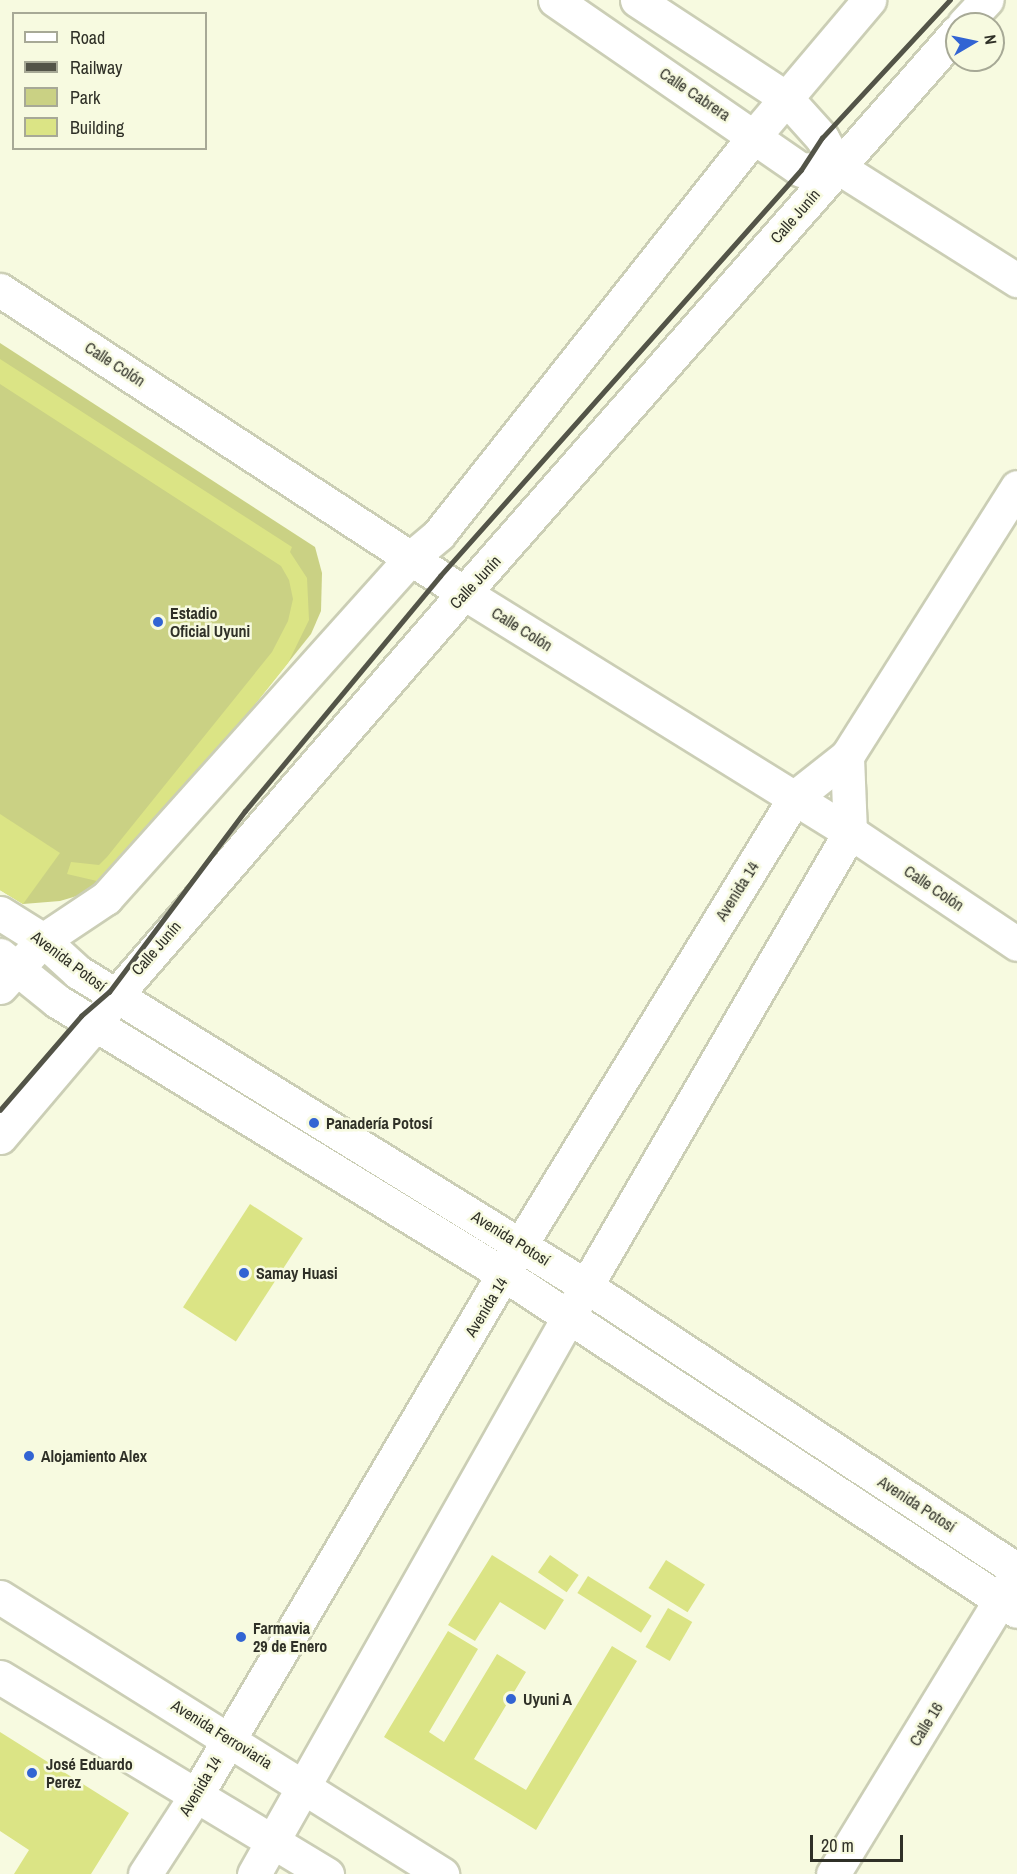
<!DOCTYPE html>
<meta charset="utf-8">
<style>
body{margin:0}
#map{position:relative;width:1017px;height:1874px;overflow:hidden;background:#f7fae0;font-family:"Archivo Narrow",sans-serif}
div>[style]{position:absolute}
.green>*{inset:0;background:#cad184}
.building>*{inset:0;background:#dbe485;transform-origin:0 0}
.roads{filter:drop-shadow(2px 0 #cbceb5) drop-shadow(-2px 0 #cbceb5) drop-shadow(0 2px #cbceb5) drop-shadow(0 -2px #cbceb5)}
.minor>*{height:33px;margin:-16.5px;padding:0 16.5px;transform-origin:16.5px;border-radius:16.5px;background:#fff}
.major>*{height:33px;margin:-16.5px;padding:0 16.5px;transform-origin:16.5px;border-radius:16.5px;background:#fff}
.highway>*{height:33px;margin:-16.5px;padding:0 16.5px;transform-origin:16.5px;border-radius:16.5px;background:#fff}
.rail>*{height:4.5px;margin:-2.25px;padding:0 2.25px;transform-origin:2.25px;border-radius:2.25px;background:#535448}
.dots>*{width:16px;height:16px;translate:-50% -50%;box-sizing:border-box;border:3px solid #f7fae0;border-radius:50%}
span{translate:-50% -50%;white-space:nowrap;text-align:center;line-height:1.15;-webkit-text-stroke:5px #f7fae0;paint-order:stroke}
.street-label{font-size:16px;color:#2f3027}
.poi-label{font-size:16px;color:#2f3027;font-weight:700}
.left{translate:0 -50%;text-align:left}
.legend{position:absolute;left:12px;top:12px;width:195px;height:138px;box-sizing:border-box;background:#f7fae0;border:2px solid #a7a996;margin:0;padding:8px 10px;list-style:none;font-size:18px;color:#2f3027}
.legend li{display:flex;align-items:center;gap:12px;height:30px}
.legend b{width:30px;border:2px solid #a7a996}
.north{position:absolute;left:945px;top:12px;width:60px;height:60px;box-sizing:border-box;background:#f7fae0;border:2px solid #a7a996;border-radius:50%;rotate:81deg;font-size:16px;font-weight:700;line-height:24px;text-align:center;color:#2f3027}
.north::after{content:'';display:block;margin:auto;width:21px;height:27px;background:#3264d3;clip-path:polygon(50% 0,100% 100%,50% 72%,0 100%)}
.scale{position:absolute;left:810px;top:1835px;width:93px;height:27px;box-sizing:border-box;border:3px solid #2f3027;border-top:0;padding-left:8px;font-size:18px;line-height:21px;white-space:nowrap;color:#2f3027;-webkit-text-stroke:4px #f7fae0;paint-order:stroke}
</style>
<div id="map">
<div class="green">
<i style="clip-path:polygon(0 343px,315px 547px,322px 573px,321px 611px,311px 634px,115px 879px,97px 890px,60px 901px,23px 904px,0 890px)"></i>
</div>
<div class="building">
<i style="clip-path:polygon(0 359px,292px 547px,290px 552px,307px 578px,309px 620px,288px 663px,115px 879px,97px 881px,67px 874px,71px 862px,99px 865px,107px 857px,272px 652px,288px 621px,293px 599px,289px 580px,281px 566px,0 384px)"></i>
<i style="clip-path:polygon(0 814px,60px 853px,23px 904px,0 890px)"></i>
<i style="left:250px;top:1204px;width:63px;height:123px;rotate:33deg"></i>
<i style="clip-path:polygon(492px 1555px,564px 1600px,545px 1630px,500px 1602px,475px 1641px,448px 1625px)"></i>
<i style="left:550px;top:1555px;width:35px;height:21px;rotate:35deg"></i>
<i style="left:666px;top:1560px;width:46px;height:33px;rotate:32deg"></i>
<i style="left:588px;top:1576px;width:75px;height:20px;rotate:32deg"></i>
<i style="left:668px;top:1608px;width:28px;height:45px;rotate:30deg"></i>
<i style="clip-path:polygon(448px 1631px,478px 1649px,429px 1732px,444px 1742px,497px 1654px,526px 1672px,474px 1759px,526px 1790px,612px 1646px,637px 1661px,536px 1830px,384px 1737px)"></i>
<i style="clip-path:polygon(0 1732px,129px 1813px,91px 1874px,14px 1874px,29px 1850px,0 1831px)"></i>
</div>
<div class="roads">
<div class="minor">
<i style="left:555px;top:0;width:299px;rotate:34.6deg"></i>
<i style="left:801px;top:170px;width:37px;rotate:-5deg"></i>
<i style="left:637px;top:0;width:178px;rotate:33.3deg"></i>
<i style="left:786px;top:98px;width:54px;rotate:48deg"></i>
<i style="left:822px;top:138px;width:33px;rotate:61deg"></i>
<i style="left:838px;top:167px;width:212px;rotate:32.3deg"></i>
<i style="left:964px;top:24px;width:33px;rotate:-47deg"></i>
<i style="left:0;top:290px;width:554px;rotate:33.15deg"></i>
<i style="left:464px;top:593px;width:454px;rotate:31.8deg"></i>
<i style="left:850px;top:832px;width:201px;rotate:33.8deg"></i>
<i style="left:0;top:987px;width:64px;rotate:-47.5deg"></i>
<i style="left:43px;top:940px;width:76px;rotate:-33.7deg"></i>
<i style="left:106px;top:898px;width:458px;rotate:-48.1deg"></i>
<i style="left:412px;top:557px;width:35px;rotate:-40deg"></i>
<i style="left:439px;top:534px;width:509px;rotate:-51.62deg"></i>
<i style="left:755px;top:135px;width:177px;rotate:-49.8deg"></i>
<i style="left:0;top:1137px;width:148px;rotate:-49.7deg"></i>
<i style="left:96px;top:1024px;width:35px;rotate:-55deg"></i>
<i style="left:116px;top:995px;width:532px;rotate:-49.12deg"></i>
<i style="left:464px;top:593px;width:747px;rotate:-48.69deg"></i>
<i style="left:145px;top:1874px;width:98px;rotate:-57.1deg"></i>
<i style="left:198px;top:1792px;width:636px;rotate:-59.48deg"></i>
<i style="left:521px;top:1244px;width:524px;rotate:-58.49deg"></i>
<i style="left:795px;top:797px;width:66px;rotate:-38.3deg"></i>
<i style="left:847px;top:756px;width:318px;rotate:-57.7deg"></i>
<i style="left:254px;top:1874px;width:675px;rotate:-60.55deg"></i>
<i style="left:586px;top:1286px;width:525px;rotate:-59.82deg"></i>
<i style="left:850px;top:832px;width:76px;rotate:-92.3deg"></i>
<i style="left:833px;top:1874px;width:353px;rotate:-58.6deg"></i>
</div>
<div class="major">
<i style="left:0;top:913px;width:51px;rotate:32.1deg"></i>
<i style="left:43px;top:940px;width:47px;rotate:42.4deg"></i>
<i style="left:78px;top:972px;width:597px;rotate:31.72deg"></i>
<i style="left:586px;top:1286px;width:516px;rotate:33.38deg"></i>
<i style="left:0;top:955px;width:73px;rotate:38.9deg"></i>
<i style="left:57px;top:1001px;width:525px;rotate:31.45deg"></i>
<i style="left:505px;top:1275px;width:612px;rotate:33.27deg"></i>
</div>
<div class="highway">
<i style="left:0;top:1597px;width:522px;rotate:32.08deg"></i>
<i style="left:0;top:1677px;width:382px;rotate:31.1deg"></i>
</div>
</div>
<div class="rail">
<i style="left:0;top:1110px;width:124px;rotate:-49.2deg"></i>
<i style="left:81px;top:1016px;width:37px;rotate:-41deg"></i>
<i style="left:109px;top:992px;width:226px;rotate:-53.1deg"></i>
<i style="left:245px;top:811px;width:305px;rotate:-50.3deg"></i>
<i style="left:440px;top:576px;width:543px;rotate:-48.36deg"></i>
<i style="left:801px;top:170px;width:38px;rotate:-57deg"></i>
<i style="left:822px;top:138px;width:188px;rotate:-47.2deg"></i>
</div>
<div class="dots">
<i style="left:158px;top:622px;background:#3264d3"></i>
<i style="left:314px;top:1123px;background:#3264d3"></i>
<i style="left:244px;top:1273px;background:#3264d3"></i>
<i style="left:29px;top:1456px;background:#3264d3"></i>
<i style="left:241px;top:1637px;background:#3264d3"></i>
<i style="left:511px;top:1699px;background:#3264d3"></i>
<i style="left:32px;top:1773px;background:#3264d3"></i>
</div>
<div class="street-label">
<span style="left:695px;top:94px;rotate:34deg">Calle Cabrera</span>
<span style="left:795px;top:216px;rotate:-49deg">Calle Junín</span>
<span style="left:115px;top:364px;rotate:33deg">Calle Colón</span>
<span style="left:475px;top:582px;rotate:-47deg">Calle Junín</span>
<span style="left:522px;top:629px;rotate:32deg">Calle Colón</span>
<span style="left:934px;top:888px;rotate:34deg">Calle Colón</span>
<span style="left:737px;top:891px;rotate:-58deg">Avenida 14</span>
<span style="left:156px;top:948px;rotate:-49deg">Calle Junín</span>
<span style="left:69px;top:961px;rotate:37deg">Avenida Potosí</span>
<span style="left:511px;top:1238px;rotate:32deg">Avenida Potosí</span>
<span style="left:486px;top:1307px;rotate:-59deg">Avenida 14</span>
<span style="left:917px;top:1504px;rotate:33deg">Avenida Potosí</span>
<span style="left:926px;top:1724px;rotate:-58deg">Calle 16</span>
<span style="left:222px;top:1734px;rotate:32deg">Avenida Ferroviaria</span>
<span style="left:200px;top:1786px;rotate:-59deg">Avenida 14</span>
</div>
<div class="poi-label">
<span class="left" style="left:170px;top:622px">Estadio<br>Oficial Uyuni</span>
<span class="left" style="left:326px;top:1123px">Panadería Potosí</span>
<span class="left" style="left:256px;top:1273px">Samay Huasi</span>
<span class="left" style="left:41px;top:1456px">Alojamiento Alex</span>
<span class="left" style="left:253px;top:1637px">Farmavia<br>29 de Enero</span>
<span class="left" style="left:523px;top:1699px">Uyuni A</span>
<span class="left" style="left:46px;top:1773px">José Eduardo<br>Perez</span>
</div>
<ul class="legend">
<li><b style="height:8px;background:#fff"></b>Road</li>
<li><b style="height:8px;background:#535448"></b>Railway</li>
<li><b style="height:16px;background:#cad184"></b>Park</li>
<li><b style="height:16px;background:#dbe485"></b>Building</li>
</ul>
<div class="north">N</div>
<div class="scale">20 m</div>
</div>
